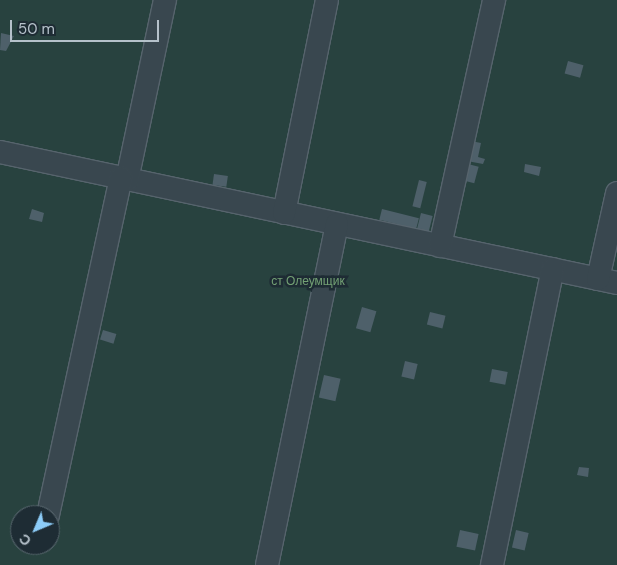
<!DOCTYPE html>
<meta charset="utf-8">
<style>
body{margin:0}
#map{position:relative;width:617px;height:565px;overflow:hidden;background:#25363f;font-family:"DM Sans",sans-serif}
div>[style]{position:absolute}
.green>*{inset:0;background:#28423f}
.building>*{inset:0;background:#4e606a;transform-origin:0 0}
.roads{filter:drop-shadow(1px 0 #57646d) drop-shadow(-1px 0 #57646d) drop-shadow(0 1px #57646d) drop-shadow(0 -1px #57646d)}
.minor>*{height:22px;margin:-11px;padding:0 11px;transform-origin:11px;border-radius:11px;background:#39474f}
span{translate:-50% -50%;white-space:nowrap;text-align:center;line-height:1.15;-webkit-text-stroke:5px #1e2c34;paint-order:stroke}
.park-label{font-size:12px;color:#73a074}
.north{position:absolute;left:10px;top:505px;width:50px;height:50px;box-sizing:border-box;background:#1e2c34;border:1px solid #5a6870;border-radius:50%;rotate:225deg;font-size:14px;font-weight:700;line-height:20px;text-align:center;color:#b5c1ca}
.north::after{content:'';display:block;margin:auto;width:18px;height:22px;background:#8cccf8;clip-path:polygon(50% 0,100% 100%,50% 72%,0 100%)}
.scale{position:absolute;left:10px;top:20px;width:149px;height:22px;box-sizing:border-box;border:2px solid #b5c1ca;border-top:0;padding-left:6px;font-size:15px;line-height:18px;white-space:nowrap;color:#b5c1ca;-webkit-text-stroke:4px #1e2c34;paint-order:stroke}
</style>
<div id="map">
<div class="green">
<i style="clip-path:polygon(evenodd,0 0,617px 0,617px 565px,0 565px,0 0,20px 515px,50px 515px,50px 545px,20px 545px,20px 515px)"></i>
</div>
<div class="building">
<i style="clip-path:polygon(1px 33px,14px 36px,6px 51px,0 50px)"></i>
<i style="left:568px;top:61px;width:16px;height:13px;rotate:15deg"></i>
<i style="clip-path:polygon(471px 141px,481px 143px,478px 157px,485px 159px,483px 164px,467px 161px)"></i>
<i style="left:468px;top:164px;width:11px;height:17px;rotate:15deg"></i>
<i style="clip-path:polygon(525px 164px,541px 167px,539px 176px,524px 172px)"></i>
<i style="left:214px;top:174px;width:14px;height:11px;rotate:8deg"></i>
<i style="left:419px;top:180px;width:8px;height:27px;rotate:14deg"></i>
<i style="clip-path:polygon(32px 209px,44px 213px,42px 222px,29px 219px)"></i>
<i style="left:382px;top:209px;width:38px;height:11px;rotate:14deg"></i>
<i style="left:421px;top:213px;width:12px;height:16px;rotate:14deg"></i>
<i style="left:362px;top:307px;width:15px;height:22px;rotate:16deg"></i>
<i style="left:430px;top:312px;width:16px;height:13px;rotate:14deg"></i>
<i style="left:103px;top:330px;width:14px;height:10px;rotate:17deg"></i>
<i style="left:405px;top:361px;width:13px;height:16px;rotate:13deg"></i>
<i style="left:492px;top:369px;width:16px;height:13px;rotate:11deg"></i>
<i style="left:324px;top:375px;width:17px;height:23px;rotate:13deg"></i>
<i style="clip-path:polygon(579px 467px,589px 468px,588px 477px,577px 475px)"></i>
<i style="left:460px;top:530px;width:19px;height:17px;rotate:12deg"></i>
<i style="left:516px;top:530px;width:13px;height:18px;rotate:13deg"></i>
</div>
<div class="roads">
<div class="minor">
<i style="left:0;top:152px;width:631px;rotate:11.99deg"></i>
<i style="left:127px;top:180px;width:184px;rotate:-78.1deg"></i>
<i style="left:284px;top:213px;width:217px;rotate:-78.6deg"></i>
<i style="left:440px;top:246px;width:252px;rotate:-77.6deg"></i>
<i style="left:598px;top:279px;width:88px;rotate:-77.5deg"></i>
<i style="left:48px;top:515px;width:345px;rotate:-77.8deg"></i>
<i style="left:267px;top:565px;width:348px;rotate:-78.4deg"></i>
<i style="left:492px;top:565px;width:302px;rotate:-78.4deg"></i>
</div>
</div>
<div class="park-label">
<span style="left:308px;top:282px">ст Олеумщик</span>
</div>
<div class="north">С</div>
<div class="scale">50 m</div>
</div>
